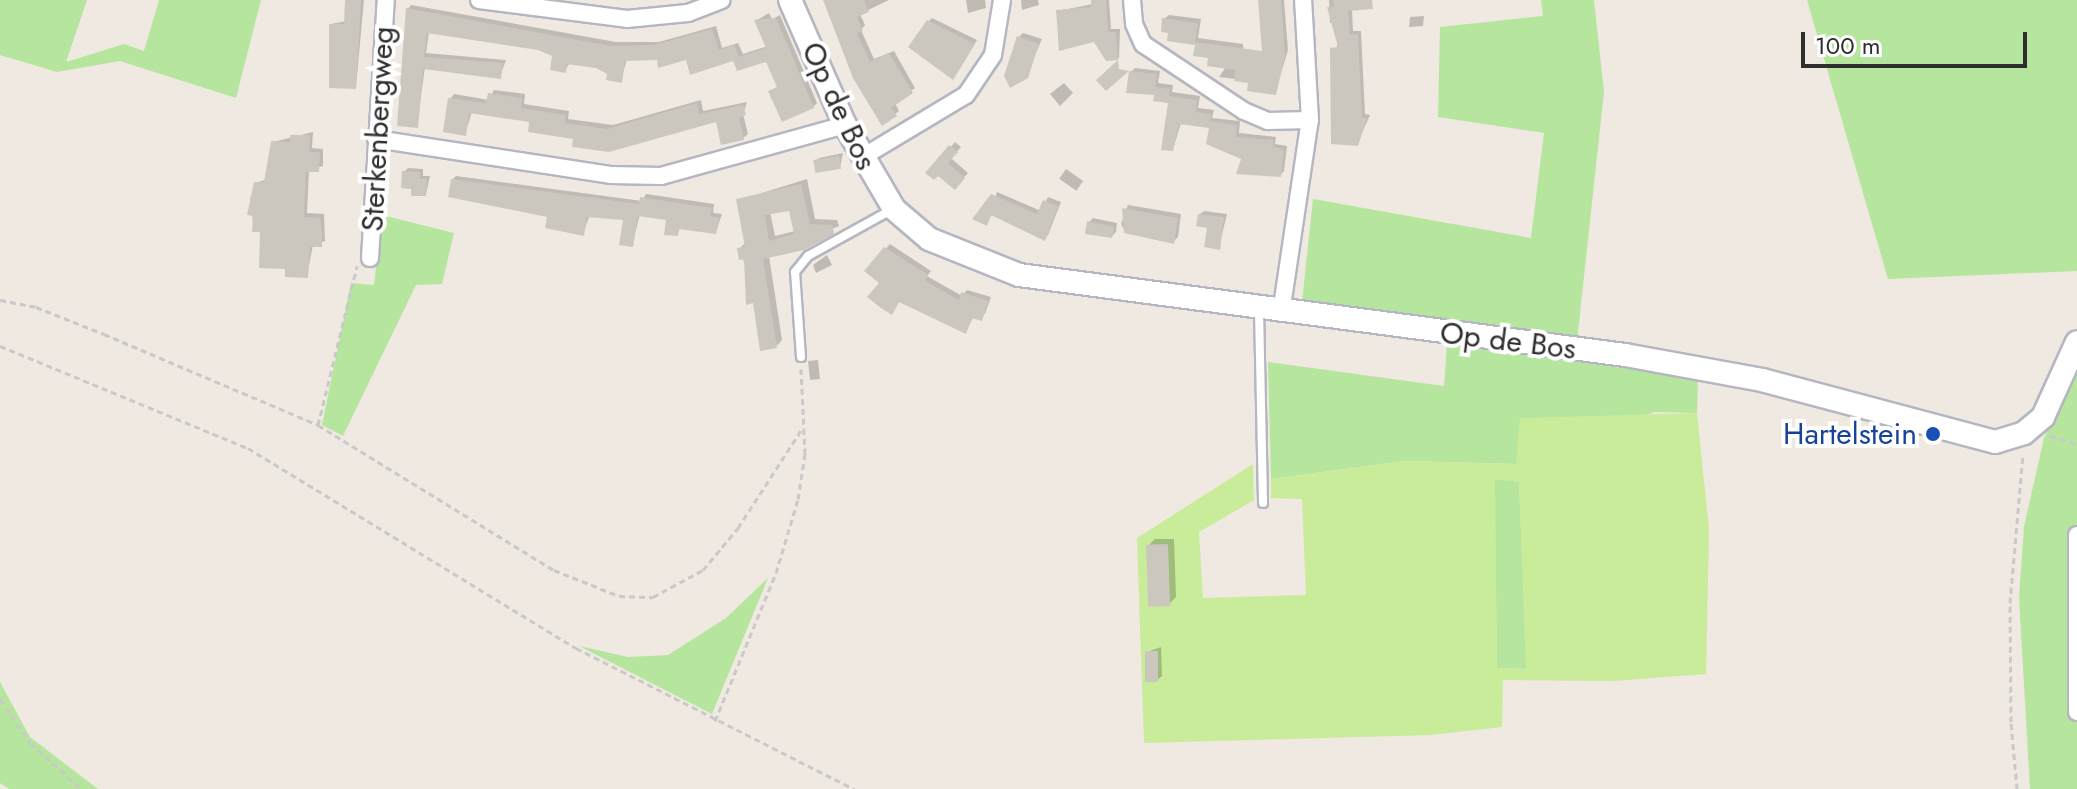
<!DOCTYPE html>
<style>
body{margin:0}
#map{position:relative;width:2077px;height:789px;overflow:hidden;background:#efe9e1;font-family:Jost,sans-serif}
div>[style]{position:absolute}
.green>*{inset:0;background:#b6e59e}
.pitch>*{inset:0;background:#c9ec9a}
.shadow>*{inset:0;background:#0003;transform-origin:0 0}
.building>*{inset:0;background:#cbc7bf;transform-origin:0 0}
.path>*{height:3px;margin-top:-1.5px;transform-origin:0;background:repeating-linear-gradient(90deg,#c9c9c9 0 6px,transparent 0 10px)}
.roads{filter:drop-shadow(2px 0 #b4b7c1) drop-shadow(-2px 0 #b4b7c1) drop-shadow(0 2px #b4b7c1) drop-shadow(0 -2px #b4b7c1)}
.lane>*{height:8px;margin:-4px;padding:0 4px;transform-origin:4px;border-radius:4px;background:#fff}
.street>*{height:16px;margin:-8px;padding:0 8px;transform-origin:8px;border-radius:8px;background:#fff}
.secondary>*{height:22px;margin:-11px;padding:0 11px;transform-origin:11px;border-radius:11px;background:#fff}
.dots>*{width:22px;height:22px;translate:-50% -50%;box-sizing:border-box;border:4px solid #fff;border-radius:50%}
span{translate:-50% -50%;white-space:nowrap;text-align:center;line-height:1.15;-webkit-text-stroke:8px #fff;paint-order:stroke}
.street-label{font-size:30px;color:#2e2e2e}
.transit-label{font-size:30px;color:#164399}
.right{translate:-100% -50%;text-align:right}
.scale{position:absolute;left:1801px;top:32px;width:226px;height:36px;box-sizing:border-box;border:4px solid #2e2e2e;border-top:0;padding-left:10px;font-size:24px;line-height:28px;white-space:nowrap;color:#2e2e2e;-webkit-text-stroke:6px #fff;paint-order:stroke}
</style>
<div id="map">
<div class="green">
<i style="clip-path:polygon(0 0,87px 0,66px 62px,124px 44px,144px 51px,159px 0,261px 0,236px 98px,120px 61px,57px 72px,0 55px)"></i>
<i style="clip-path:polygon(1541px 0,1594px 0,1604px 92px,1577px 341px,1302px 302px,1313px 199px,1531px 238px,1544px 133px,1438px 117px,1440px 27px,1543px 16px)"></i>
<i style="clip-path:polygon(1807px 0,2077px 0,2077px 271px,1888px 279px)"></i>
<i style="clip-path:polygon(382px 215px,454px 233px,442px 284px,416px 285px,343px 436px,322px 425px,351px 283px,374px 285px)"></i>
<i style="clip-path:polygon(1447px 343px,1698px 379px,1697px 413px,1654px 412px,1517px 464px,1404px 461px,1271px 479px,1268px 362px,1444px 386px)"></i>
<i style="clip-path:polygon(2077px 367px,2077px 789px,2030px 789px,2019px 598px,2024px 527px,2044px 438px)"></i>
<i style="clip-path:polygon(1494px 479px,1519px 481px,1527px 669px,1497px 668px)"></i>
<i style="clip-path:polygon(768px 578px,712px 714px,579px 646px,628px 657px,668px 655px,726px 618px)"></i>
<i style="clip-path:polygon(0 682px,30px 737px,98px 789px,9px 789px,0 783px)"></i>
</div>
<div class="pitch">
<i style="clip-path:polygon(evenodd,1697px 413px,1709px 529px,1706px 674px,1613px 681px,1503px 680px,1502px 727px,1431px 735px,1144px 743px,1137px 538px,1253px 464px,1254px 500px,1199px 532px,1203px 598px,1306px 595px,1302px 499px,1271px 498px,1271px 479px,1404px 461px,1516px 464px,1520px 418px,1697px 413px,1495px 479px,1519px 482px,1526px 669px,1497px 668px,1495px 479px)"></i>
</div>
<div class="shadow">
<i style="clip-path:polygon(347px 0,364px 0,356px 87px,331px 24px,346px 21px)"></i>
<i style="clip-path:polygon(824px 0,889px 0,860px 14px,865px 25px,861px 30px,874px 59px,894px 51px,915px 88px,895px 103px,899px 111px,883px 123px)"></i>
<i style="clip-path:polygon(966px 0,985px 0,986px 8px,968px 13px)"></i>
<i style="clip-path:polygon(1021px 0,1038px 0,1039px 5px,1022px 10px)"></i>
<i style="clip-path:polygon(1093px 0,1109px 0,1111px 29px,1120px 29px,1119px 58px,1107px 59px,1095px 40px,1058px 11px,1093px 4px)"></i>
<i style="clip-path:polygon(1260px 0,1284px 0,1288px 50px,1275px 93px,1251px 81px,1219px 77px,1226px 67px,1197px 43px,1170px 32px,1164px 19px,1169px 15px,1201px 19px,1198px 38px,1243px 44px,1245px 65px,1264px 67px)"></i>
<i style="clip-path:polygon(1329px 0,1361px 0,1352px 9px,1353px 31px,1361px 31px,1365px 114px,1370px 115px,1357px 144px,1333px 142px,1338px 22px,1330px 23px)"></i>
<i style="clip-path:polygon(411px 5px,616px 42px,659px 42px,716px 26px,722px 48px,738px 43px,743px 54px,768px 46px,757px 20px,769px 13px,772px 19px,780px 15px,817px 103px,813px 107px,771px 91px,779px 86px,767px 59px,627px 59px,621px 80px,596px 67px,570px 63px,565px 70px,555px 54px,538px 48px,429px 32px,426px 53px,506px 60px,500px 77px,425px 67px,417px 126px,408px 9px)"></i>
<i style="clip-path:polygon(1424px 16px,1423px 26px,1409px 27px,1410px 17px)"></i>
<i style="clip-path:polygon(932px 18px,977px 40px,956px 74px,929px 21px)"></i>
<i style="clip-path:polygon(1023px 33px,1042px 39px,1026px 76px,1019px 37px)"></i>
<i style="clip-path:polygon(1135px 68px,1160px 71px,1158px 83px,1173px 85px,1172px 92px,1200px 96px,1198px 108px,1214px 110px,1212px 118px,1240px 121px,1239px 133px,1276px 137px,1275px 144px,1287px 146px,1284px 171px,1280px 175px,1243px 158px,1211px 127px,1181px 123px,1173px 149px,1170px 101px,1131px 72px)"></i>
<i style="clip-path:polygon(1064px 83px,1073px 93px,1060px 106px,1050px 94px)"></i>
<i style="clip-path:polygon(494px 90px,525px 94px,524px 104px,569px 111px,568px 119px,613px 125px,701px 100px,703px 111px,747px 102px,743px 114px,748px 134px,743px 138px,718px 119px,575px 137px,532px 120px,472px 112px,465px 134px,450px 99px,454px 94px,489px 100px)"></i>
<i style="clip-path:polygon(313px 132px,312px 148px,323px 149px,323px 166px,309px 170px,307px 213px,324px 214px,325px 241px,313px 245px,307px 276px,288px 267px,262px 230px,254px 230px,250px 199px,256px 183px,267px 179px,273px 142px)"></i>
<i style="clip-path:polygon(955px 142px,961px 147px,951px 158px,968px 173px,955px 187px,938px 173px,928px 173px)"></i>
<i style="clip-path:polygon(843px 153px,840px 167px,815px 162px,819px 158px)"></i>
<i style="clip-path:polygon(408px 168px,423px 169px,423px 176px,430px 176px,426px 194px,413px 187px,404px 172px)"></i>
<i style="left:1066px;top:169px;width:21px;height:12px;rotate:35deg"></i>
<i style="clip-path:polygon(456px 176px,642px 201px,646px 194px,714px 204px,713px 213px,722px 214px,716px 232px,681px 227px,677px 234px,669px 218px,640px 214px,632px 245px,625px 219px,590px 215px,583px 233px,549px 215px,452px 180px)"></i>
<i style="clip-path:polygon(evenodd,807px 179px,815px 219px,837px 220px,839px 226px,769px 256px,782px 340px,777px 346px,739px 249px,745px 243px,739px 200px,807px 179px,790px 208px,795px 231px,775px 236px,770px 212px,790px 208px)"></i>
<i style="clip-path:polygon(997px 192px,1041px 211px,1048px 197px,1061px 202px,1048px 235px,1044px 239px,993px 213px,986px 223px)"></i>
<i style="clip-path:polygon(1128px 205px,1181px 214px,1178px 237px,1174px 241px,1125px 231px,1121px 224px)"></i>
<i style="clip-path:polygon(1204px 211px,1227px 214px,1219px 247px,1199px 215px)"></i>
<i style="clip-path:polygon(1093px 218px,1117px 223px,1116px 232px,1112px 236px,1089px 222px)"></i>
<i style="clip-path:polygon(890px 244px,931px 271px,927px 276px,962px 296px,967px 290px,991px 297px,985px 314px,974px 316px,966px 331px,900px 301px,892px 312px,881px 283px,867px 270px)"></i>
<i style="clip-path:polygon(827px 255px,832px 265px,816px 273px,813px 265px)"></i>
<i style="left:818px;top:360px;width:19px;height:10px;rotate:84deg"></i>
<i style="clip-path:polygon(1155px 539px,1174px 539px,1176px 597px,1169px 604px,1148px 546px)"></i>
<i style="clip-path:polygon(1161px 647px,1162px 676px,1157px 680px,1147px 652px)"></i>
</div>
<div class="building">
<i style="clip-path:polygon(345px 0,361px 0,356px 89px,329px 88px,329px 24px,344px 24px)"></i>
<i style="clip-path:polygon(823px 0,864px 0,869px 12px,857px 17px,863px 31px,857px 33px,870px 62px,889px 53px,913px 93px,891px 108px,897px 116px,882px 126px,853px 78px)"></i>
<i style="clip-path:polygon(1091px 0,1106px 0,1108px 32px,1116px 32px,1118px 60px,1106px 61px,1094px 42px,1059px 51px,1056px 10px,1091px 7px)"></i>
<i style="clip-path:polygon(1258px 0,1281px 0,1285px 55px,1276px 95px,1247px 91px,1248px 83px,1234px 81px,1235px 70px,1207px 66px,1208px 58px,1193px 56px,1195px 45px,1167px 41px,1168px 33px,1161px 32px,1162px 18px,1198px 23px,1195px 42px,1262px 51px)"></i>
<i style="clip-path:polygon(1333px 0,1372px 0,1373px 9px,1348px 11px,1350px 35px,1358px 34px,1362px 118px,1367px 118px,1358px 146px,1331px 144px,1330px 48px,1338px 47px,1327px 7px,1334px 7px)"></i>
<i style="clip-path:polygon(406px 8px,611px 46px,654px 45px,712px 29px,719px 50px,734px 45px,739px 57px,766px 48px,754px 20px,776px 18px,814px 108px,782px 122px,768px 91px,777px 87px,766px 62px,737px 71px,733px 61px,690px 75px,686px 60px,658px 68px,657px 60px,625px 61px,622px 83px,606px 80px,607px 74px,596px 68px,567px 64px,566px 73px,550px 70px,552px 56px,538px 50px,427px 33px,424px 57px,503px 63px,501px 79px,423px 69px,418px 128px,397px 126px)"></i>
<i style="clip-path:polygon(927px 20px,975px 44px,953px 80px,908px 47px)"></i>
<i style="clip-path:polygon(1017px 36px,1039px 44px,1028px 78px,1010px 88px,1004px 76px)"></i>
<i style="clip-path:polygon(1118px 60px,1119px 69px,1129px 71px,1106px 91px,1096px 80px)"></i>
<i style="clip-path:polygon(1129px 71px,1157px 74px,1155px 87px,1170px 89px,1169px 96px,1197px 100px,1196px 112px,1211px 114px,1210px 121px,1237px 125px,1236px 137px,1273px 140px,1273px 147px,1284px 149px,1281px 177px,1236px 174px,1241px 159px,1206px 144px,1209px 128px,1179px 124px,1173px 151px,1161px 150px,1168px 103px,1153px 101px,1154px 95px,1126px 93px)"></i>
<i style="clip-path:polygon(488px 93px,522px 98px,521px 108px,566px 115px,565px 123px,607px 129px,697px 103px,699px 114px,743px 105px,746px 115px,739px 117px,744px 140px,721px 145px,716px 122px,609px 152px,572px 147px,573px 139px,528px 132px,529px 122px,469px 113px,466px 136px,443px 132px,448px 98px,486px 103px)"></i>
<i style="clip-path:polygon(290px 135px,310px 135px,309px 152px,320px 152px,319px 172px,306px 172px,304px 217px,320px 218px,322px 232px,322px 247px,310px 247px,308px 278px,285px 277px,285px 269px,259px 268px,260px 232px,252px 232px,253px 216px,247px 215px,254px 182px,264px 182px,271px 141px,290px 142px)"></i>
<i style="clip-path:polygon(949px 145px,958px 152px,948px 163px,965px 178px,955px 190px,938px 176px,934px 180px,925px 173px)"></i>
<i style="left:839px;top:156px;width:13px;height:26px;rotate:81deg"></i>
<i style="clip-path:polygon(402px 171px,420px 172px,420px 179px,427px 179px,426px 196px,411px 196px,411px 189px,401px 188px)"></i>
<i style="clip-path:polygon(451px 179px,639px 204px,640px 197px,712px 208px,710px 216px,720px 218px,716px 234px,679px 229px,678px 236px,664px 235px,666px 220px,638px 216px,633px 247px,619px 245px,623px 220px,587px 217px,584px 236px,545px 228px,547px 217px,448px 197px)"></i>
<i style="clip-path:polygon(evenodd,801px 184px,810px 224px,832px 225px,834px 234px,804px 250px,763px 259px,777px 348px,760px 351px,753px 303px,746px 305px,744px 259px,739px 260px,737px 248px,745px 247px,736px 199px,801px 184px,789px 211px,794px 234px,769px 241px,765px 215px,789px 211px)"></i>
<i style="clip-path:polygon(991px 194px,1037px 214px,1043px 200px,1058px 206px,1045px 241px,991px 215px,987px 226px,972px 219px)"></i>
<i style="clip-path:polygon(1122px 208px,1178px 218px,1174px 244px,1124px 233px)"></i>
<i style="clip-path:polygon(1198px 214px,1224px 217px,1220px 250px,1204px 247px,1207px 228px,1196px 226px)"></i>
<i style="clip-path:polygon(1087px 221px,1114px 227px,1112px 238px,1085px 234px)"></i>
<i style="clip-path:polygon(884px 247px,928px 275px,925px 281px,959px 300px,961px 292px,988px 301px,982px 321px,972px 318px,966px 334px,899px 302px,892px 315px,881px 308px,867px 297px,879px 283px,864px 271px)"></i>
<i style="left:1168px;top:544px;width:62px;height:22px;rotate:88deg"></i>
<i style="left:1145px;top:651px;width:13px;height:31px"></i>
</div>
<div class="path">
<i style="left:0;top:300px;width:37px;rotate:11deg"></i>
<i style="left:36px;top:307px;width:73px;rotate:21.7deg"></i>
<i style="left:104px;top:334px;width:233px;rotate:23deg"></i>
<i style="left:318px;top:425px;width:277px;rotate:31.6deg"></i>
<i style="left:554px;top:570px;width:70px;rotate:21.8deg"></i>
<i style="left:619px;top:596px;width:34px;rotate:2deg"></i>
<i style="left:653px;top:597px;width:57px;rotate:-28.4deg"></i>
<i style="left:703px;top:570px;width:55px;rotate:-50.2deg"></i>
<i style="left:738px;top:528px;width:120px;rotate:-57.2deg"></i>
<i style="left:0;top:346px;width:268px;rotate:22.4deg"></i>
<i style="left:248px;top:448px;width:384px;rotate:31.4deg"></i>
<i style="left:576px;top:648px;width:312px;rotate:26.9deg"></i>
<i style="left:318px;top:425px;width:164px;rotate:-76.2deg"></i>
<i style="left:2050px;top:436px;width:28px;rotate:17deg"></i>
<i style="left:0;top:699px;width:53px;rotate:55.7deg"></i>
<i style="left:30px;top:743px;width:69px;rotate:41.5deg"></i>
<i style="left:715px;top:721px;width:160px;rotate:-67.6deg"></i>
<i style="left:776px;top:573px;width:77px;rotate:-73.4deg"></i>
<i style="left:798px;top:499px;width:46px;rotate:-81.2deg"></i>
<i style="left:805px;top:454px;width:85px;rotate:-92.7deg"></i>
<i style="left:2017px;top:789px;width:67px;rotate:-95.1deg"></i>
<i style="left:2011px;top:722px;width:119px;rotate:-90.5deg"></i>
<i style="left:2010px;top:603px;width:150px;rotate:-85deg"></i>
</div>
<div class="roads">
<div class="lane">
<i style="left:1259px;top:310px;width:193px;rotate:88.8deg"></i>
<i style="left:801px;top:357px;width:85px;rotate:-94deg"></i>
<i style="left:795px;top:272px;width:21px;rotate:-51deg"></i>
<i style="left:808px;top:256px;width:97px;rotate:-28.9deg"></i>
</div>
<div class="street">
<i style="left:479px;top:0;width:149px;rotate:7.3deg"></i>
<i style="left:627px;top:19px;width:61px;rotate:-5.6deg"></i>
<i style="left:688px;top:13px;width:36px;rotate:-21deg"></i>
<i style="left:1132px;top:0;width:24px;rotate:85deg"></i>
<i style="left:1134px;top:24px;width:22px;rotate:66deg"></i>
<i style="left:1143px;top:44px;width:121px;rotate:33.6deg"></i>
<i style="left:1244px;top:111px;width:26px;rotate:23deg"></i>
<i style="left:1268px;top:121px;width:42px;rotate:-1.4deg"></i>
<i style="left:376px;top:139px;width:237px;rotate:8.7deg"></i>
<i style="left:610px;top:175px;width:51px;rotate:1.1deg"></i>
<i style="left:661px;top:176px;width:191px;rotate:-15.5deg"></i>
<i style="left:861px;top:158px;width:122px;rotate:-31deg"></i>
<i style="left:966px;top:95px;width:48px;rotate:-56deg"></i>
<i style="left:993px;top:55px;width:56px;rotate:-80.7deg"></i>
<i style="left:370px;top:258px;width:258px;rotate:-86.5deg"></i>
<i style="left:1281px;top:313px;width:195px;rotate:-81.5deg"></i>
<i style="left:1310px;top:120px;width:120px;rotate:-93.3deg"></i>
<i style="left:2077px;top:535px;width:177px;rotate:90deg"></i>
</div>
<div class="secondary">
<i style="left:790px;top:0;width:137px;rotate:66.3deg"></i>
<i style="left:845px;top:125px;width:97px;rotate:59.7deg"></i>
<i style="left:894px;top:209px;width:46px;rotate:40.6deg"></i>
<i style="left:929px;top:239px;width:97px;rotate:21.8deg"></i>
<i style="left:1019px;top:275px;width:611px;rotate:7.52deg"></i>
<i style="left:1625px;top:355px;width:139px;rotate:10.3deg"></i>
<i style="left:1762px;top:380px;width:241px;rotate:14.9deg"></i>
<i style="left:1995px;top:442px;width:30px;rotate:-17deg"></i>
<i style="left:2024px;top:433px;width:25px;rotate:-40deg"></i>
<i style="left:2043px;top:417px;width:82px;rotate:-65.6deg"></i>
</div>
</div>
<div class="dots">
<i style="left:1933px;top:434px;background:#1a4fb4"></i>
</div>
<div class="street-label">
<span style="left:839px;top:106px;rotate:65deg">Op de Bos</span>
<span style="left:378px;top:129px;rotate:-87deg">Sterkenbergweg</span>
<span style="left:1508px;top:341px;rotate:7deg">Op de Bos</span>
</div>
<div class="transit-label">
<span class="right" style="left:1917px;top:434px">Hartelstein</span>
</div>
<div class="scale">100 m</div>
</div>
